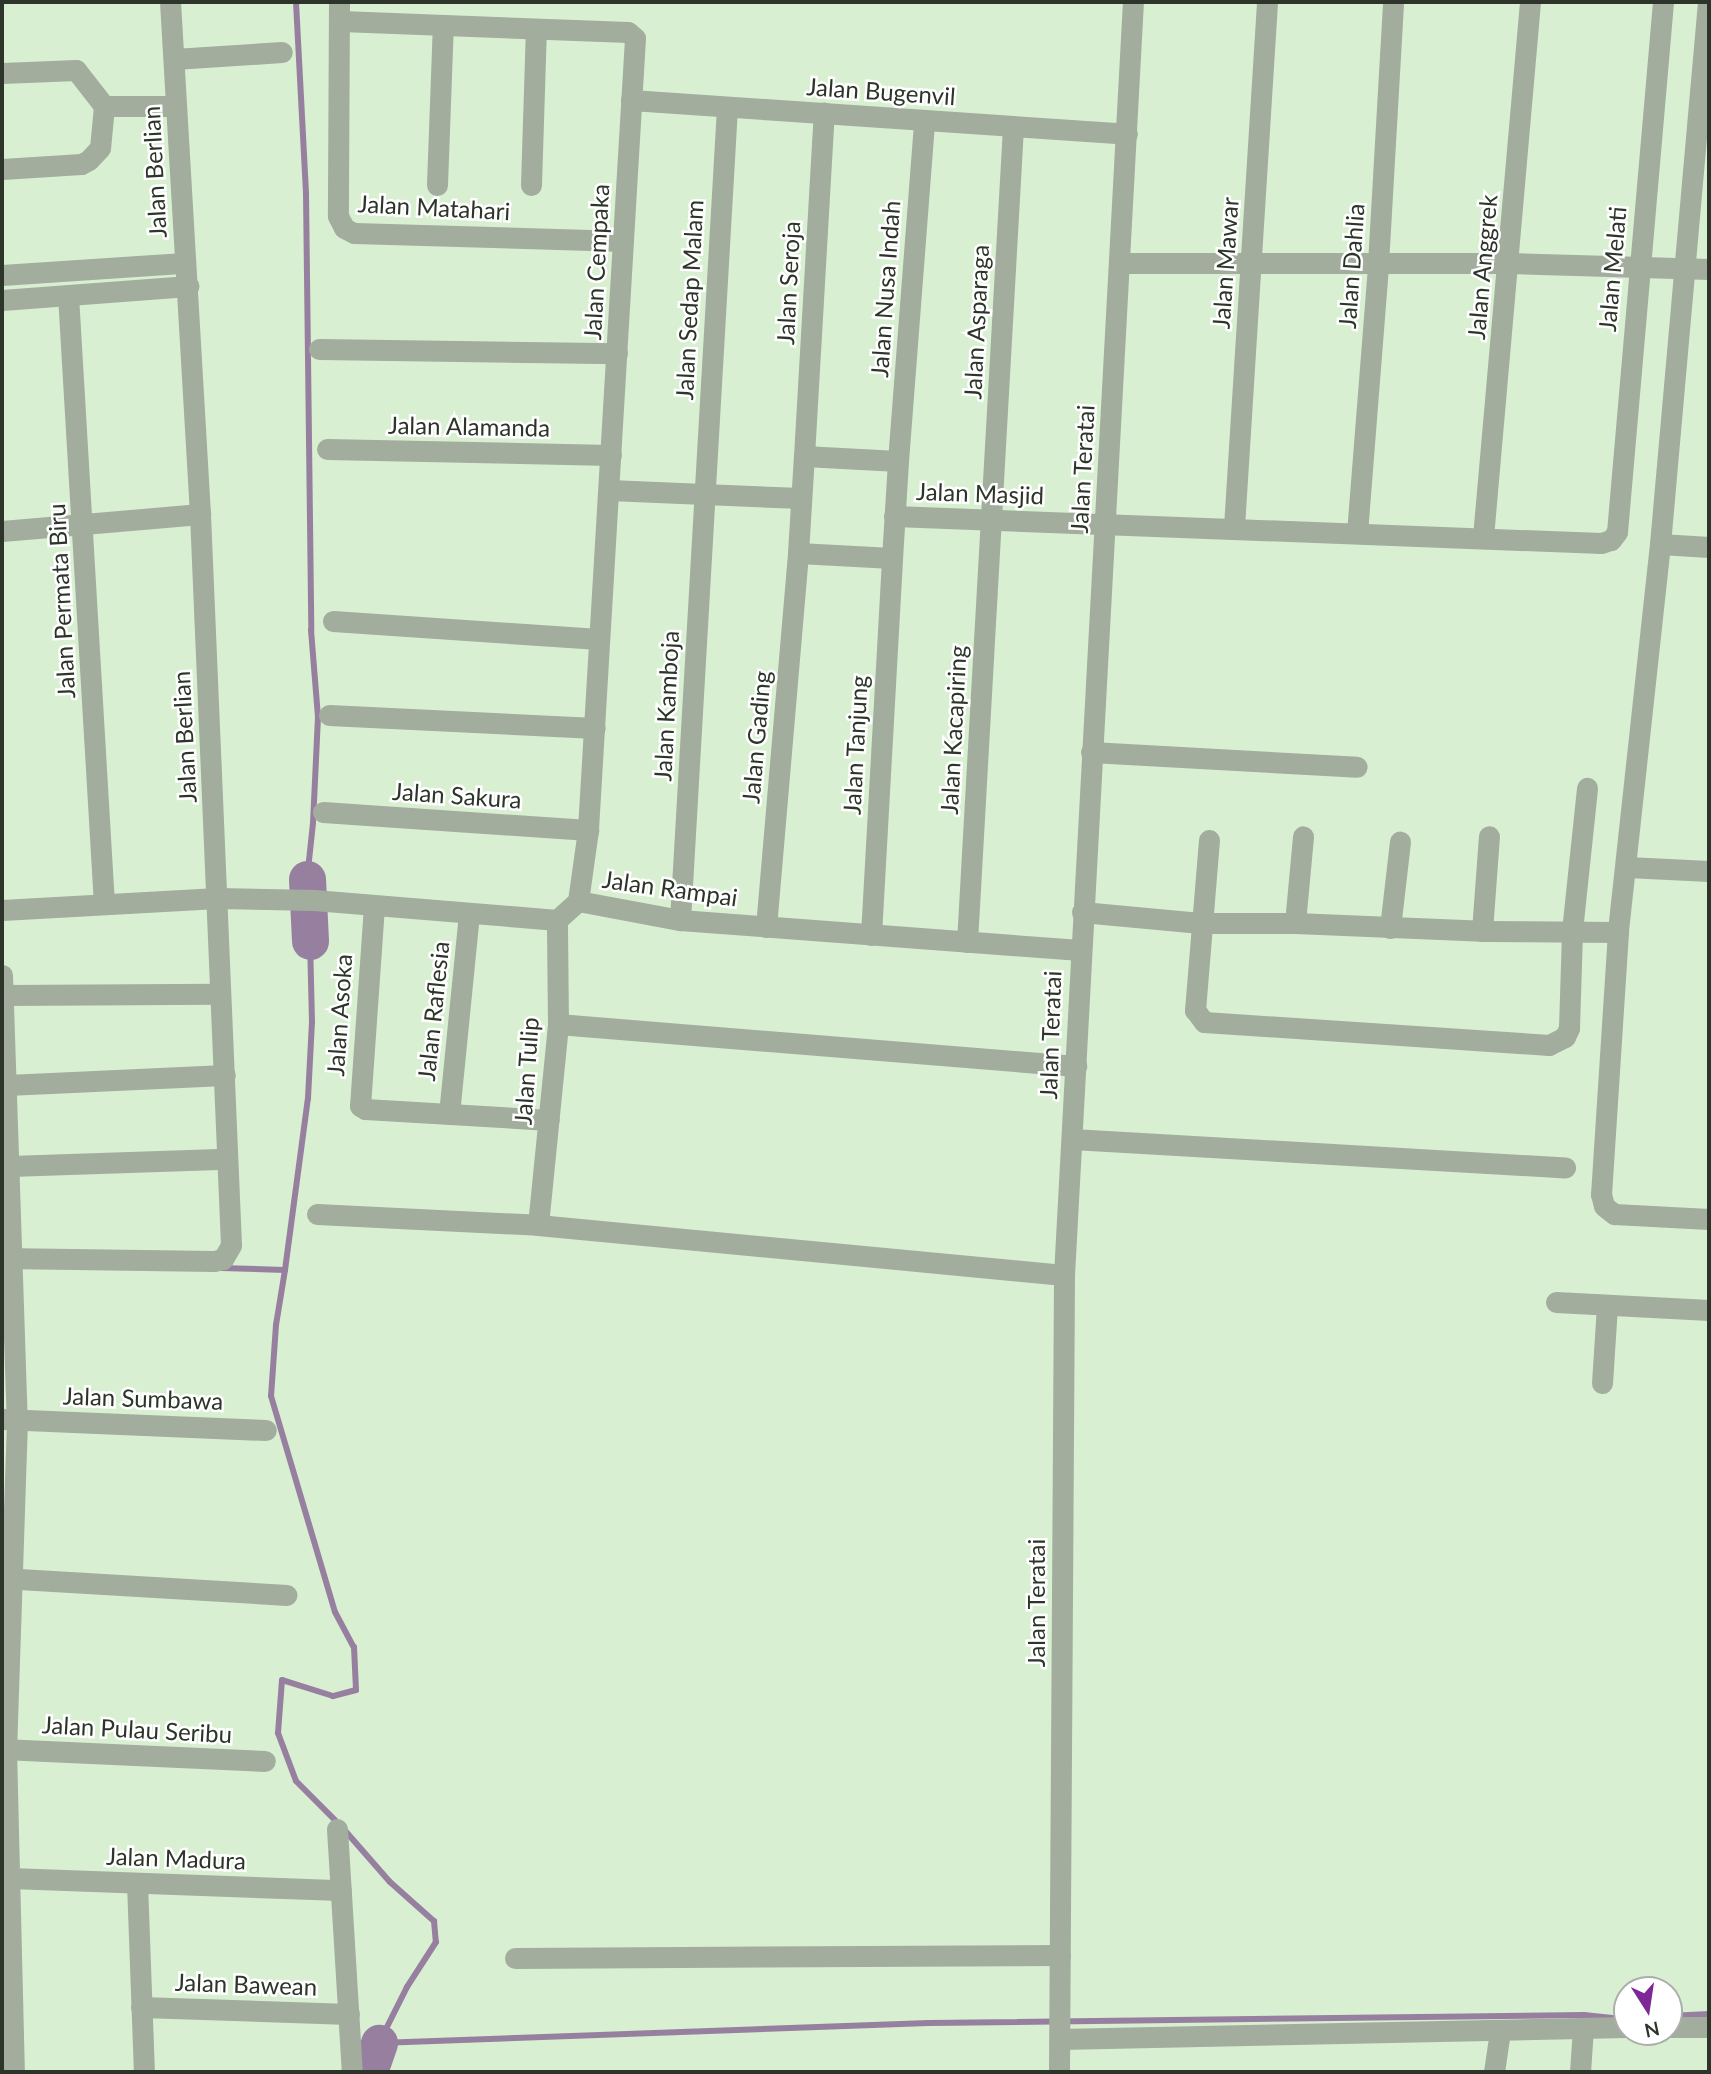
<!DOCTYPE html>
<style>
body{margin:0}
#map{position:relative;width:1711px;height:2074px;overflow:hidden;background:#d9efd2;font-family:Lato,sans-serif}
div>[style]{position:absolute}
.stream>*{height:6px;margin:-3px;padding:0 3px;transform-origin:3px;border-radius:3px;background:#97809f}
.river>*{height:37px;margin:-18.5px;padding:0 18.5px;transform-origin:18.5px;border-radius:18.5px;background:#97809f}
.minor>*{height:21px;margin:-10.5px;padding:0 10.5px;transform-origin:10.5px;border-radius:10.5px;background:#a2ad9e}
span{translate:-50% -50%;white-space:nowrap;text-align:center;line-height:1.15;-webkit-text-stroke:5px #fff;paint-order:stroke}
.street-label{font-size:24px;color:#2d352a}
.frame{position:absolute;inset:0;border:4px solid #2d352a;pointer-events:none}
.north{position:absolute;left:1613px;top:1976px;width:70px;height:70px;box-sizing:border-box;background:#fff;border:2px solid #abaeaa;border-radius:50%;rotate:168deg;font-size:19px;font-weight:700;line-height:28px;text-align:center;color:#2d352a}
.north::after{content:'';display:block;margin:auto;width:24px;height:32px;background:#7e2897;clip-path:polygon(50% 0,100% 100%,50% 72%,0 100%)}
</style>
<div id="map">
<div class="stream">
<i style="left:296px;top:2px;width:192px;rotate:87deg"></i>
<i style="left:306px;top:194px;width:436px;rotate:89.3deg"></i>
<i style="left:311px;top:630px;width:87px;rotate:85.4deg"></i>
<i style="left:318px;top:717px;width:106px;rotate:92.7deg"></i>
<i style="left:313px;top:823px;width:56px;rotate:96.1deg"></i>
<i style="left:221px;top:1268px;width:64px;rotate:1.8deg"></i>
<i style="left:285px;top:1270px;width:56px;rotate:99.3deg"></i>
<i style="left:276px;top:1325px;width:71px;rotate:94deg"></i>
<i style="left:271px;top:1396px;width:225px;rotate:73.5deg"></i>
<i style="left:335px;top:1612px;width:40px;rotate:62deg"></i>
<i style="left:354px;top:1647px;width:43px;rotate:87.3deg"></i>
<i style="left:356px;top:1690px;width:24px;rotate:165deg"></i>
<i style="left:333px;top:1696px;width:53px;rotate:-162.6deg"></i>
<i style="left:282px;top:1680px;width:53px;rotate:94.3deg"></i>
<i style="left:278px;top:1733px;width:51px;rotate:69.4deg"></i>
<i style="left:296px;top:1781px;width:64px;rotate:45deg"></i>
<i style="left:341px;top:1826px;width:74px;rotate:48.8deg"></i>
<i style="left:390px;top:1882px;width:59px;rotate:41.6deg"></i>
<i style="left:434px;top:1921px;width:21px;rotate:85deg"></i>
<i style="left:436px;top:1942px;width:54px;rotate:122.8deg"></i>
<i style="left:407px;top:1987px;width:63px;rotate:116.6deg"></i>
<i style="left:285px;top:1270px;width:174px;rotate:-82.4deg"></i>
<i style="left:308px;top:1098px;width:76px;rotate:-87deg"></i>
<i style="left:312px;top:1022px;width:81px;rotate:-91.4deg"></i>
<i style="left:1584px;top:2015px;width:31px;rotate:6deg"></i>
<i style="left:1669px;top:2016px;width:40px;rotate:-2.9deg"></i>
<i style="left:379px;top:2043px;width:550px;rotate:-2.08deg"></i>
<i style="left:929px;top:2023px;width:655px;rotate:-0.7deg"></i>
<i style="left:1584px;top:2015px;width:11px;rotate:95deg"></i>
</div>
<div class="river">
<i style="left:307px;top:879px;width:62px;rotate:87.2deg"></i>
<i style="left:369px;top:2072px;width:31px;rotate:-71deg"></i>
</div>
<div class="minor">
<i style="left:339px;top:2px;width:214px;rotate:90.3deg"></i>
<i style="left:338px;top:216px;width:13px;rotate:63deg"></i>
<i style="left:344px;top:228px;width:11px;rotate:27deg"></i>
<i style="left:354px;top:233px;width:269px;rotate:1.7deg"></i>
<i style="left:1708px;top:2px;width:544px;rotate:95.06deg"></i>
<i style="left:1660px;top:544px;width:390px;rotate:96.2deg"></i>
<i style="left:1618px;top:932px;width:263px;rotate:93.7deg"></i>
<i style="left:1601px;top:1194px;width:12px;rotate:76deg"></i>
<i style="left:1604px;top:1206px;width:13px;rotate:39deg"></i>
<i style="left:1614px;top:1214px;width:95px;rotate:3deg"></i>
<i style="left:341px;top:21px;width:287px;rotate:2.2deg"></i>
<i style="left:628px;top:32px;width:9px;rotate:41deg"></i>
<i style="left:635px;top:38px;width:793px;rotate:93.4deg"></i>
<i style="left:588px;top:830px;width:72px;rotate:98deg"></i>
<i style="left:174px;top:59px;width:108px;rotate:-3.7deg"></i>
<i style="left:2px;top:73px;width:74px;rotate:-2.3deg"></i>
<i style="left:76px;top:70px;width:46px;rotate:52.1deg"></i>
<i style="left:104px;top:106px;width:42px;rotate:95.4deg"></i>
<i style="left:100px;top:148px;width:16px;rotate:133deg"></i>
<i style="left:89px;top:160px;width:9px;rotate:153deg"></i>
<i style="left:81px;top:164px;width:79px;rotate:176.4deg"></i>
<i style="left:631px;top:100px;width:497px;rotate:3.9deg"></i>
<i style="left:104px;top:106px;width:72px"></i>
<i style="left:437px;top:185px;width:160px;rotate:-87.9deg"></i>
<i style="left:531px;top:185px;width:156px;rotate:-88.2deg"></i>
<i style="left:1120px;top:263px;width:389px"></i>
<i style="left:1509px;top:263px;width:200px;rotate:1.7deg"></i>
<i style="left:2px;top:275px;width:183px;rotate:-3.8deg"></i>
<i style="left:68px;top:295px;width:610px;rotate:86.62deg"></i>
<i style="left:2px;top:300px;width:187px;rotate:-4.3deg"></i>
<i style="left:319px;top:349px;width:298px;rotate:0.8deg"></i>
<i style="left:327px;top:449px;width:284px;rotate:1.2deg"></i>
<i style="left:804px;top:456px;width:94px;rotate:3deg"></i>
<i style="left:898px;top:461px;width:97px;rotate:93.5deg"></i>
<i style="left:892px;top:558px;width:94px;rotate:-177deg"></i>
<i style="left:798px;top:553px;width:97px;rotate:-86.5deg"></i>
<i style="left:804px;top:456px;width:344px;rotate:-86.7deg"></i>
<i style="left:898px;top:461px;width:342px;rotate:-85.6deg"></i>
<i style="left:609px;top:490px;width:192px;rotate:2.4deg"></i>
<i style="left:894px;top:516px;width:708px;rotate:2.19deg"></i>
<i style="left:1601px;top:543px;width:10px;rotate:-17deg"></i>
<i style="left:1611px;top:540px;width:10px;rotate:-53deg"></i>
<i style="left:1617px;top:532px;width:532px;rotate:-85.04deg"></i>
<i style="left:1234px;top:527px;width:526px;rotate:-86.4deg"></i>
<i style="left:2px;top:531px;width:199px;rotate:-4.9deg"></i>
<i style="left:1357px;top:533px;width:270px;rotate:-85.5deg"></i>
<i style="left:1378px;top:264px;width:262px;rotate:-86.7deg"></i>
<i style="left:1483px;top:537px;width:537px;rotate:-84.98deg"></i>
<i style="left:1660px;top:544px;width:49px;rotate:3.5deg"></i>
<i style="left:333px;top:621px;width:266px;rotate:3.9deg"></i>
<i style="left:329px;top:715px;width:266px;rotate:2.8deg"></i>
<i style="left:1091px;top:752px;width:266px;rotate:3.2deg"></i>
<i style="left:323px;top:812px;width:266px;rotate:3.9deg"></i>
<i style="left:1209px;top:840px;width:171px;rotate:94.7deg"></i>
<i style="left:1195px;top:1010px;width:15px;rotate:53deg"></i>
<i style="left:1204px;top:1022px;width:346px;rotate:3.8deg"></i>
<i style="left:1549px;top:1045px;width:18px;rotate:-27deg"></i>
<i style="left:1565px;top:1037px;width:10px;rotate:-66deg"></i>
<i style="left:1569px;top:1028px;width:97px;rotate:-88.2deg"></i>
<i style="left:1572px;top:931px;width:144px;rotate:-84deg"></i>
<i style="left:1627px;top:867px;width:82px;rotate:2.8deg"></i>
<i style="left:374px;top:906px;width:200px;rotate:94deg"></i>
<i style="left:360px;top:1106px;width:6px;rotate:31deg"></i>
<i style="left:365px;top:1109px;width:184px;rotate:3.4deg"></i>
<i style="left:2px;top:910px;width:216px;rotate:-3.2deg"></i>
<i style="left:218px;top:898px;width:96px;rotate:1.2deg"></i>
<i style="left:314px;top:900px;width:244px;rotate:4.7deg"></i>
<i style="left:557px;top:920px;width:28px;rotate:-42deg"></i>
<i style="left:578px;top:901px;width:104px;rotate:10.6deg"></i>
<i style="left:680px;top:920px;width:401px;rotate:4.3deg"></i>
<i style="left:1082px;top:912px;width:119px;rotate:5.3deg"></i>
<i style="left:1200px;top:923px;width:95px"></i>
<i style="left:1295px;top:923px;width:187px;rotate:2.4deg"></i>
<i style="left:1482px;top:931px;width:136px;rotate:0.4deg"></i>
<i style="left:680px;top:920px;width:814px;rotate:-86.69deg"></i>
<i style="left:1295px;top:923px;width:87px;rotate:-84.7deg"></i>
<i style="left:766px;top:927px;width:375px;rotate:-85.1deg"></i>
<i style="left:1390px;top:928px;width:87px;rotate:-83.4deg"></i>
<i style="left:1482px;top:931px;width:95px;rotate:-85.8deg"></i>
<i style="left:871px;top:935px;width:378px;rotate:-86.8deg"></i>
<i style="left:967px;top:942px;width:817px;rotate:-86.77deg"></i>
<i style="left:2px;top:975px;width:445px;rotate:88.1deg"></i>
<i style="left:17px;top:1420px;width:329px;rotate:91.9deg"></i>
<i style="left:6px;top:1749px;width:323px;rotate:88.6deg"></i>
<i style="left:3px;top:995px;width:216px;rotate:-0.3deg"></i>
<i style="left:558px;top:1024px;width:520px;rotate:4.64deg"></i>
<i style="left:7px;top:1085px;width:218px;rotate:-2.6deg"></i>
<i style="left:449px;top:1114px;width:201px;rotate:-84.3deg"></i>
<i style="left:1072px;top:1139px;width:494px;rotate:3.3deg"></i>
<i style="left:10px;top:1166px;width:216px;rotate:-1.9deg"></i>
<i style="left:317px;top:1214px;width:221px;rotate:2.8deg"></i>
<i style="left:538px;top:1225px;width:528px;rotate:5.43deg"></i>
<i style="left:538px;top:1225px;width:202px;rotate:-84.3deg"></i>
<i style="left:558px;top:1024px;width:104px;rotate:-90.6deg"></i>
<i style="left:2px;top:1258px;width:212px;rotate:0.8deg"></i>
<i style="left:214px;top:1261px;width:9px;rotate:-13deg"></i>
<i style="left:223px;top:1259px;width:16px;rotate:-60deg"></i>
<i style="left:231px;top:1245px;width:732px;rotate:-92.43deg"></i>
<i style="left:200px;top:514px;width:513px;rotate:-93.35deg"></i>
<i style="left:1556px;top:1302px;width:153px;rotate:3deg"></i>
<i style="left:1602px;top:1383px;width:78px;rotate:-86.3deg"></i>
<i style="left:2px;top:1419px;width:264px;rotate:2.4deg"></i>
<i style="left:2px;top:1578px;width:285px;rotate:3.4deg"></i>
<i style="left:2px;top:1749px;width:263px;rotate:2.6deg"></i>
<i style="left:337px;top:1829px;width:243px;rotate:86.5deg"></i>
<i style="left:10px;top:1878px;width:331px;rotate:2.1deg"></i>
<i style="left:137px;top:1883px;width:189px;rotate:87.9deg"></i>
<i style="left:515px;top:1958px;width:545px;rotate:-0.32deg"></i>
<i style="left:141px;top:2007px;width:208px;rotate:1.9deg"></i>
<i style="left:1669px;top:2027px;width:40px"></i>
<i style="left:1060px;top:2039px;width:567px;rotate:-1.21deg"></i>
<i style="left:1059px;top:2072px;width:797px;rotate:-89.64deg"></i>
<i style="left:1064px;top:1275px;width:1275px;rotate:-86.9deg"></i>
<i style="left:1494px;top:2072px;width:41px;rotate:-81.7deg"></i>
<i style="left:1580px;top:2072px;width:44px;rotate:-86.1deg"></i>
</div>
<div class="street-label">
<span style="left:881px;top:91px;rotate:4deg">Jalan Bugenvil</span>
<span style="left:154px;top:172px;rotate:-93deg">Jalan Berlian</span>
<span style="left:434px;top:207px;rotate:3deg">Jalan Matahari</span>
<span style="left:596px;top:262px;rotate:-87deg">Jalan Cempaka</span>
<span style="left:1225px;top:263px;rotate:-86deg">Jalan Mawar</span>
<span style="left:1351px;top:266px;rotate:-86deg">Jalan Dahlia</span>
<span style="left:1482px;top:267px;rotate:-85deg">Jalan Anggrek</span>
<span style="left:1612px;top:269px;rotate:-85deg">Jalan Melati</span>
<span style="left:788px;top:283px;rotate:-87deg">Jalan Seroja</span>
<span style="left:885px;top:289px;rotate:-86deg">Jalan Nusa Indah</span>
<span style="left:689px;top:300px;rotate:-87deg">Jalan Sedap Malam</span>
<span style="left:976px;top:322px;rotate:-87deg">Jalan Asparaga</span>
<span style="left:469px;top:426px;rotate:1deg">Jalan Alamanda</span>
<span style="left:1082px;top:469px;rotate:-87deg">Jalan Teratai</span>
<span style="left:980px;top:493px;rotate:2deg">Jalan Masjid</span>
<span style="left:61px;top:601px;rotate:-93deg">Jalan Permata Biru</span>
<span style="left:666px;top:706px;rotate:-87deg">Jalan Kamboja</span>
<span style="left:953px;top:730px;rotate:-87deg">Jalan Kacapiring</span>
<span style="left:184px;top:737px;rotate:-93deg">Jalan Berlian</span>
<span style="left:756px;top:737px;rotate:-85deg">Jalan Gading</span>
<span style="left:855px;top:745px;rotate:-87deg">Jalan Tanjung</span>
<span style="left:457px;top:795px;rotate:4deg">Jalan Sakura</span>
<span style="left:670px;top:888px;rotate:8deg">Jalan Rampai</span>
<span style="left:433px;top:1011px;rotate:-84deg">Jalan Raflesia</span>
<span style="left:339px;top:1015px;rotate:-86deg">Jalan Asoka</span>
<span style="left:1050px;top:1035px;rotate:-88deg">Jalan Teratai</span>
<span style="left:526px;top:1071px;rotate:-86deg">Jalan Tulip</span>
<span style="left:143px;top:1398px;rotate:2deg">Jalan Sumbawa</span>
<span style="left:1036px;top:1603px;rotate:-90deg">Jalan Teratai</span>
<span style="left:137px;top:1729px;rotate:3deg">Jalan Pulau Seribu</span>
<span style="left:176px;top:1858px;rotate:2deg">Jalan Madura</span>
<span style="left:246px;top:1984px;rotate:2deg">Jalan Bawean</span>
</div>
<div class="frame"></div>
<div class="north">N</div>
</div>
